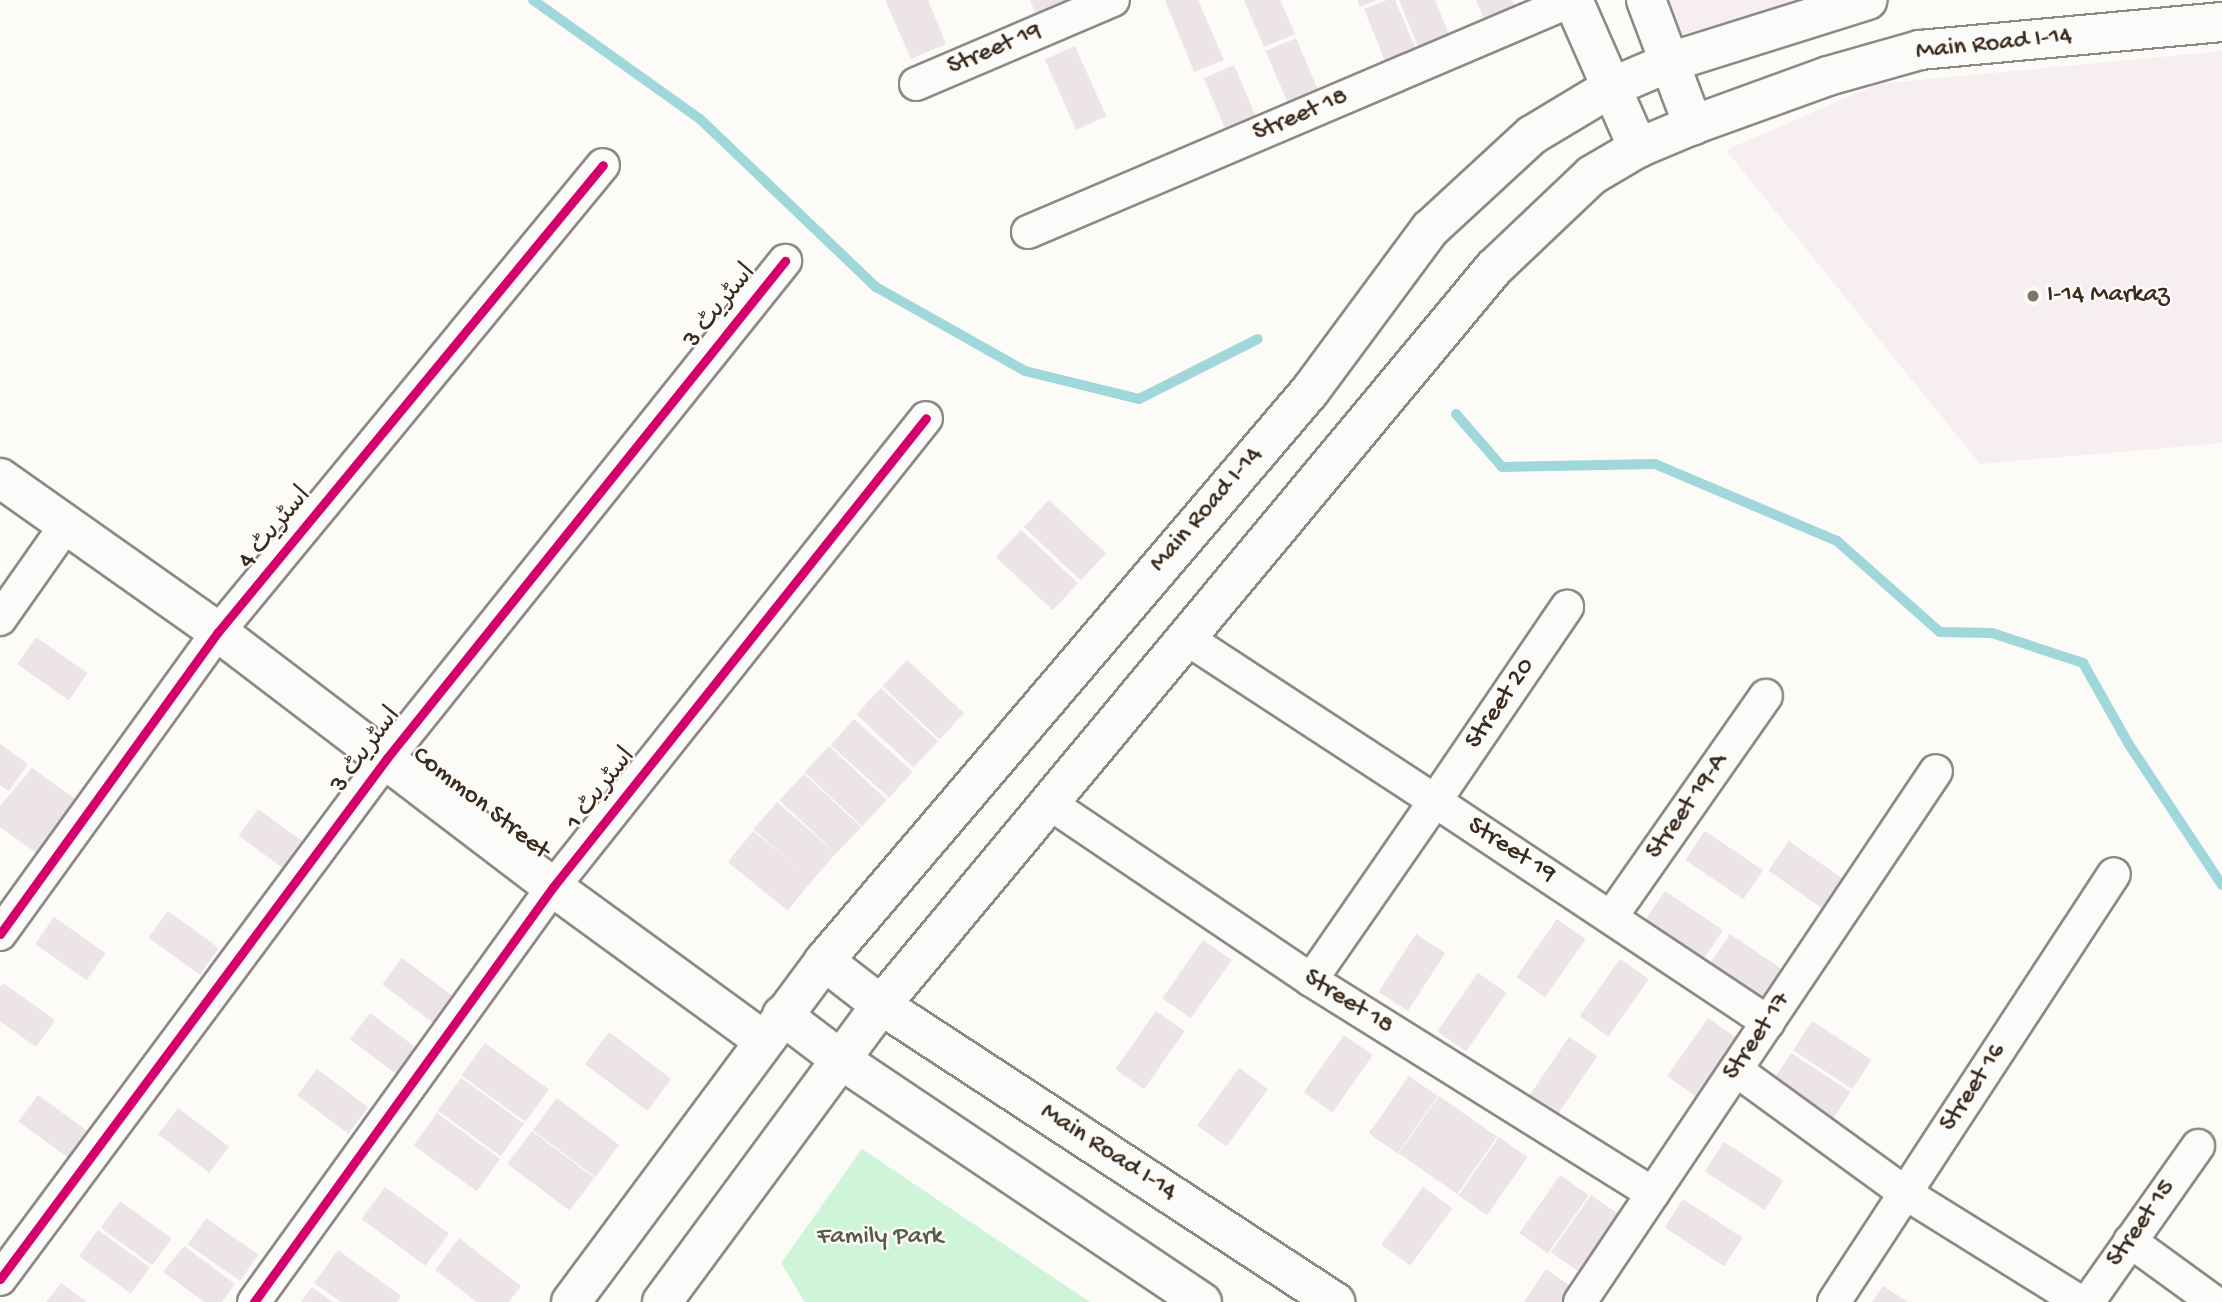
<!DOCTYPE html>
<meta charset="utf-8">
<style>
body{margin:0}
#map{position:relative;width:2222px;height:1302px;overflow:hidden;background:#fcfbf8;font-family:"Gochi Hand","Playpen Sans Arabic",sans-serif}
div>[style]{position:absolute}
.built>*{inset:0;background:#f6eef0}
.green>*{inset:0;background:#cef5d8}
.stream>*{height:10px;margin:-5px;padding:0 5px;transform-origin:5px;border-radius:5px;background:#9fd7db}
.building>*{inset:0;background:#ede4e9;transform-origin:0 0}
.roads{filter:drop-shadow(2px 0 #8d8985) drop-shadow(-2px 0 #8d8985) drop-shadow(0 2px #8d8985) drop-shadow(0 -2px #8d8985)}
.street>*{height:32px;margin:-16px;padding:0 16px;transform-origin:16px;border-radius:16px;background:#fbfbf9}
.secondary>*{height:38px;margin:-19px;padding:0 19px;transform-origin:19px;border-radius:19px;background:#fbfbf9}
.cycleway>*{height:9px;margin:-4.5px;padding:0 4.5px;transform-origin:4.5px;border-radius:4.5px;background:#d6006c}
.dots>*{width:19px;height:19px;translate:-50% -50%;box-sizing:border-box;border:4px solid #fdfcf7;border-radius:50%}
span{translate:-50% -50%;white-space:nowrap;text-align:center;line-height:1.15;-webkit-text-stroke:5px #fdfcf7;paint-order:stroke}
.street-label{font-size:26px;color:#3b2a1e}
.poi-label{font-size:26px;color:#3b2a1e}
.left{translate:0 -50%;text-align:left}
.park-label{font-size:26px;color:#565c46}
</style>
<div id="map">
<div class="built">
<i style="clip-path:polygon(1665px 0,1804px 0,1680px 35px)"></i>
<i style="clip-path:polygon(2222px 51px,2222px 443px,1980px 464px,1726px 150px,1878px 84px)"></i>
</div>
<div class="green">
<i style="clip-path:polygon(862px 1149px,1090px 1302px,805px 1302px,781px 1263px)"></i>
</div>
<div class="stream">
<i style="left:533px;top:0;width:205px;rotate:35.5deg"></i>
<i style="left:700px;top:119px;width:243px;rotate:43.7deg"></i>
<i style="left:876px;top:287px;width:171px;rotate:29.4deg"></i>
<i style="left:1025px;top:371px;width:117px;rotate:13.8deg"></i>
<i style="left:1139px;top:399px;width:133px;rotate:-26.8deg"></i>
<i style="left:1456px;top:414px;width:70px;rotate:49deg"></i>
<i style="left:1502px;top:467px;width:153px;rotate:-1.1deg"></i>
<i style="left:1655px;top:464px;width:198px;rotate:22.9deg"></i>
<i style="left:1837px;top:541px;width:137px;rotate:41.5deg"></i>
<i style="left:1940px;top:632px;width:52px;rotate:1.1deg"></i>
<i style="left:1992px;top:633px;width:96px;rotate:18.2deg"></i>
<i style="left:2083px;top:663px;width:92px;rotate:60.6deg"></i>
<i style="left:2128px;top:743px;width:170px;rotate:56.5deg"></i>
</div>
<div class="building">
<i style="clip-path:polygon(885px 0,928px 0,946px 44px,911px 59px)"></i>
<i style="clip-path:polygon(1030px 0,1072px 0,1073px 2px,1037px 17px)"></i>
<i style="clip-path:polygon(1165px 0,1198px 0,1224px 60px,1194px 72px)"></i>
<i style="clip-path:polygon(1244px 0,1280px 0,1295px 34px,1264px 47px)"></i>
<i style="clip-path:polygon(1357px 0,1378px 0,1360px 7px)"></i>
<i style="clip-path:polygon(1387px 0,1395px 0,1419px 56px,1388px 69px,1364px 9px)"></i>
<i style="clip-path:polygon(1399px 0,1435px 0,1452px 42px,1421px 55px)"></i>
<i style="clip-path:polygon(1476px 0,1512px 0,1519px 17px,1488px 29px)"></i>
<i style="left:1296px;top:38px;width:64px;height:33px;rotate:67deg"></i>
<i style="left:1075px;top:46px;width:77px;height:33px;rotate:66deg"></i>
<i style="left:1234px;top:65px;width:64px;height:33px;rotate:67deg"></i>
<i style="left:1049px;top:500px;width:78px;height:37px;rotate:43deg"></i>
<i style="left:1021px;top:530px;width:78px;height:37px;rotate:43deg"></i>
<i style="left:36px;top:637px;width:63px;height:33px;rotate:35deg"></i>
<i style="left:907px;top:660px;width:78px;height:36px;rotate:43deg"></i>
<i style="left:881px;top:688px;width:78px;height:36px;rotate:43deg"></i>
<i style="left:854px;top:719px;width:79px;height:35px;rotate:42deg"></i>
<i style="clip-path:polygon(0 744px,28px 764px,9px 791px,0 785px)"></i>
<i style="left:829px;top:746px;width:79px;height:36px;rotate:43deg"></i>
<i style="clip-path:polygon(32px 768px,84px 805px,42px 857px,0 827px,0 806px)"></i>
<i style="left:804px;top:774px;width:78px;height:36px;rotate:43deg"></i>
<i style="left:777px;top:802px;width:78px;height:36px;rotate:41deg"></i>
<i style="left:258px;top:809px;width:63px;height:33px;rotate:36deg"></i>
<i style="left:753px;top:831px;width:77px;height:40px;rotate:39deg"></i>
<i style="left:1705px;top:831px;width:70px;height:35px;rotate:34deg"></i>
<i style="left:1789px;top:841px;width:70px;height:36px;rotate:35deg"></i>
<i style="left:1665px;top:891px;width:70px;height:34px;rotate:34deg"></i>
<i style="left:168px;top:911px;width:63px;height:33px;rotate:36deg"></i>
<i style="left:54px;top:917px;width:63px;height:33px;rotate:35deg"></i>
<i style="left:1557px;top:919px;width:35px;height:71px;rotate:35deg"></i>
<i style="left:1416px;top:934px;width:35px;height:69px;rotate:33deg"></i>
<i style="left:1730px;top:934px;width:71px;height:35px;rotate:34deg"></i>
<i style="left:1203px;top:940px;width:35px;height:71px;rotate:35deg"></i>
<i style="left:402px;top:958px;width:64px;height:33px;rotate:37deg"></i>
<i style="left:1620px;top:959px;width:35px;height:70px;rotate:35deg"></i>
<i style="left:1478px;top:973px;width:35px;height:71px;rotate:35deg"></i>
<i style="clip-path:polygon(3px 983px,55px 1020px,36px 1047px,0 1021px,0 987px)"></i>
<i style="left:1156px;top:1011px;width:35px;height:71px;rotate:35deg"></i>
<i style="left:370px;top:1013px;width:64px;height:33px;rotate:37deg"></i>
<i style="left:1708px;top:1018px;width:35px;height:71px;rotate:35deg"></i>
<i style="left:1812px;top:1021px;width:71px;height:35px;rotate:33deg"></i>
<i style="left:609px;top:1032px;width:78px;height:40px;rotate:37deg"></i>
<i style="left:1344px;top:1035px;width:35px;height:70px;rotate:35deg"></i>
<i style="left:1569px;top:1037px;width:34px;height:70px;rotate:34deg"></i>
<i style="left:485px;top:1043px;width:79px;height:40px;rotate:36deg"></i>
<i style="left:1791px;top:1053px;width:71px;height:35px;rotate:33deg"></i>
<i style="left:1239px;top:1068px;width:36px;height:71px;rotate:36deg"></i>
<i style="left:317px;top:1069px;width:64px;height:33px;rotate:37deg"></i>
<i style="left:1409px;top:1076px;width:35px;height:70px;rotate:35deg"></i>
<i style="left:461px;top:1078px;width:78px;height:40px;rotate:36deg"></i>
<i style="left:38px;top:1095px;width:63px;height:33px;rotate:36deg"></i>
<i style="left:1439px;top:1096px;width:71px;height:70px;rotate:35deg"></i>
<i style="left:557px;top:1098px;width:78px;height:40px;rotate:37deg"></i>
<i style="left:178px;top:1108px;width:64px;height:33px;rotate:37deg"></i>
<i style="left:437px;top:1113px;width:78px;height:40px;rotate:36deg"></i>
<i style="left:532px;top:1131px;width:78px;height:41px;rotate:37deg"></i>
<i style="left:1499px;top:1137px;width:35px;height:71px;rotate:35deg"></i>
<i style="left:1724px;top:1142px;width:71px;height:35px;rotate:33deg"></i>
<i style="left:1560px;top:1175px;width:35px;height:71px;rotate:35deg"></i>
<i style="left:385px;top:1187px;width:79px;height:40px;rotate:36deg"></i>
<i style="left:1423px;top:1187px;width:36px;height:71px;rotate:36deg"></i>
<i style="left:1591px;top:1195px;width:35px;height:70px;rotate:35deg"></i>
<i style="left:1683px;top:1199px;width:71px;height:34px;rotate:33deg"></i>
<i style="left:120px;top:1201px;width:64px;height:33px;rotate:36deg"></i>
<i style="left:206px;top:1218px;width:64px;height:32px;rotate:35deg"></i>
<i style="left:98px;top:1230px;width:64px;height:32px;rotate:36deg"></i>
<i style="clip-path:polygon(459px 1238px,521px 1286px,509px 1302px,477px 1302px,435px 1270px)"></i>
<i style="clip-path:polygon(184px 1246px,235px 1284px,222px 1302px,204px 1302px,163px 1272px)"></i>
<i style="clip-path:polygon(338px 1250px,401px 1296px,397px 1302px,341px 1302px,314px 1283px)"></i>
<i style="clip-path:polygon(1546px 1269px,1575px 1289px,1566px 1302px,1524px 1302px)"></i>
<i style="clip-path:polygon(61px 1283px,87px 1302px,46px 1302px)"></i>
<i style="clip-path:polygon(1883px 1286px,1908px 1302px,1872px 1302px)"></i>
<i style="clip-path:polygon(312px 1287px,333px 1302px,301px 1302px)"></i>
</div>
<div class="roads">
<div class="street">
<i style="left:916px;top:84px;width:214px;rotate:-23.1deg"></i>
<i style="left:1028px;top:232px;width:592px;rotate:-23.06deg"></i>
<i style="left:0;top:619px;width:115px;rotate:-54.9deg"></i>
<i style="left:1186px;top:638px;width:298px;rotate:33.2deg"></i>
<i style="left:1435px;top:801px;width:235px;rotate:-55.8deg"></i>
<i style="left:1049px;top:803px;width:316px;rotate:34deg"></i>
<i style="left:1311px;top:980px;width:403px;rotate:32deg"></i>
<i style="left:1611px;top:917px;width:270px;rotate:-55deg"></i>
<i style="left:0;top:934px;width:372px;rotate:-54.2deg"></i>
<i style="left:218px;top:632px;width:605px;rotate:-50.5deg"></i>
<i style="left:1311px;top:980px;width:218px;rotate:-55.3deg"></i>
<i style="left:1435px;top:801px;width:400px;rotate:33.6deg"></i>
<i style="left:1736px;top:1070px;width:209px;rotate:36deg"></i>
<i style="left:1905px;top:1193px;width:206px;rotate:31.9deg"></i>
<i style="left:2130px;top:1241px;width:104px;rotate:36deg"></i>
<i style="left:0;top:1279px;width:649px;rotate:-53.39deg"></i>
<i style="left:387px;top:758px;width:637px;rotate:-51.31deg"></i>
<i style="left:254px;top:1302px;width:511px;rotate:-54.23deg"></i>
<i style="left:553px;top:887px;width:599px;rotate:-51.5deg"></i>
<i style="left:1580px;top:1302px;width:639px;rotate:-56.16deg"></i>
<i style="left:1834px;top:1302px;width:511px;rotate:-56.81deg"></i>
<i style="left:2088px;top:1302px;width:191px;rotate:-54.8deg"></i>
</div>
<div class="secondary">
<i style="left:1573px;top:0;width:162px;rotate:66.3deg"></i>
<i style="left:1646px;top:0;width:134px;rotate:69.4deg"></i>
<i style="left:0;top:478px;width:267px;rotate:35.2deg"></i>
<i style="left:218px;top:632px;width:421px;rotate:37.3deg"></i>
<i style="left:553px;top:887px;width:260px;rotate:36.1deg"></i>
<i style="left:824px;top:961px;width:72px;rotate:37.7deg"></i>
<i style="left:881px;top:1005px;width:543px;rotate:33.19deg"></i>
<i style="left:782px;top:1015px;width:73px;rotate:37.2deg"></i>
<i style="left:840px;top:1059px;width:436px;rotate:33.9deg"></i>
<i style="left:571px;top:1302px;width:425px;rotate:-53.4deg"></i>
<i style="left:824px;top:961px;width:749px;rotate:-49.55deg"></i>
<i style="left:1310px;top:391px;width:202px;rotate:-53.5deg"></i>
<i style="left:1430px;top:229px;width:139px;rotate:-42.7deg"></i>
<i style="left:1532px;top:135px;width:93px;rotate:-31deg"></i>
<i style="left:1612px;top:87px;width:63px;rotate:-23.3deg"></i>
<i style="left:1670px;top:62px;width:207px;rotate:-17.4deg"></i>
<i style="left:662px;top:1302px;width:369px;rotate:-53.6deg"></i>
<i style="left:881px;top:1005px;width:959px;rotate:-50.25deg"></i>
<i style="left:1494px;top:268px;width:135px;rotate:-43.5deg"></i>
<i style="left:1592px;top:175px;width:53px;rotate:-30.4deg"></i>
<i style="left:1638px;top:148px;width:60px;rotate:-22.7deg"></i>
<i style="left:1693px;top:125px;width:144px;rotate:-19.9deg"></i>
<i style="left:1828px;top:76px;width:96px;rotate:-15.8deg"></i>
<i style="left:1920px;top:50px;width:303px;rotate:-5.3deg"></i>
</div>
</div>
<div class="cycleway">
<i style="left:0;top:934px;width:372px;rotate:-54.2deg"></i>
<i style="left:218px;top:632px;width:605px;rotate:-50.5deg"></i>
<i style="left:0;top:1279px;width:649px;rotate:-53.39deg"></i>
<i style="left:387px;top:758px;width:637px;rotate:-51.31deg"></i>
<i style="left:254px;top:1302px;width:511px;rotate:-54.23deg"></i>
<i style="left:553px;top:887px;width:599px;rotate:-51.5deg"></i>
</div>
<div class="dots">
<i style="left:2033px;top:296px;background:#7f736a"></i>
</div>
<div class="street-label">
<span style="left:1994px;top:45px;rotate:-6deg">Main Road I-14</span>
<span style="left:995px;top:50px;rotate:-23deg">Street 19</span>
<span style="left:1301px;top:116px;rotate:-23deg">Street 18</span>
<span style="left:721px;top:307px;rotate:-51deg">اسٹریٹ 3</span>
<span style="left:1207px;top:510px;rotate:-49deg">Main Road I-14</span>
<span style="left:276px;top:529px;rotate:-50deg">اسٹریٹ 4</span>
<span style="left:1501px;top:704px;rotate:-56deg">Street 20</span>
<span style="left:367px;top:751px;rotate:-53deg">اسٹریٹ 3</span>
<span style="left:602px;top:790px;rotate:-52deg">اسٹریٹ 1</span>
<span style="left:480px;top:804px;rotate:38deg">Common Street</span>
<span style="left:1688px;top:807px;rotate:-55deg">Street 19-A</span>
<span style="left:1511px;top:851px;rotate:33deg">Street 19</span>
<span style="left:1348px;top:1003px;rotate:32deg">Street 18</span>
<span style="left:1758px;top:1037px;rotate:-56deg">Street 17</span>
<span style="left:1974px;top:1088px;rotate:-57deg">Street 16</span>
<span style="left:1108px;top:1153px;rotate:33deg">Main Road I-14</span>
<span style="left:2142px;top:1224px;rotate:-55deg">Street 15</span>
</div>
<div class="poi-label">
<span class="left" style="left:2047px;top:296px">I-14 Markaz</span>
</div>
<div class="park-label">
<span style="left:880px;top:1238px">Family Park</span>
</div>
</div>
